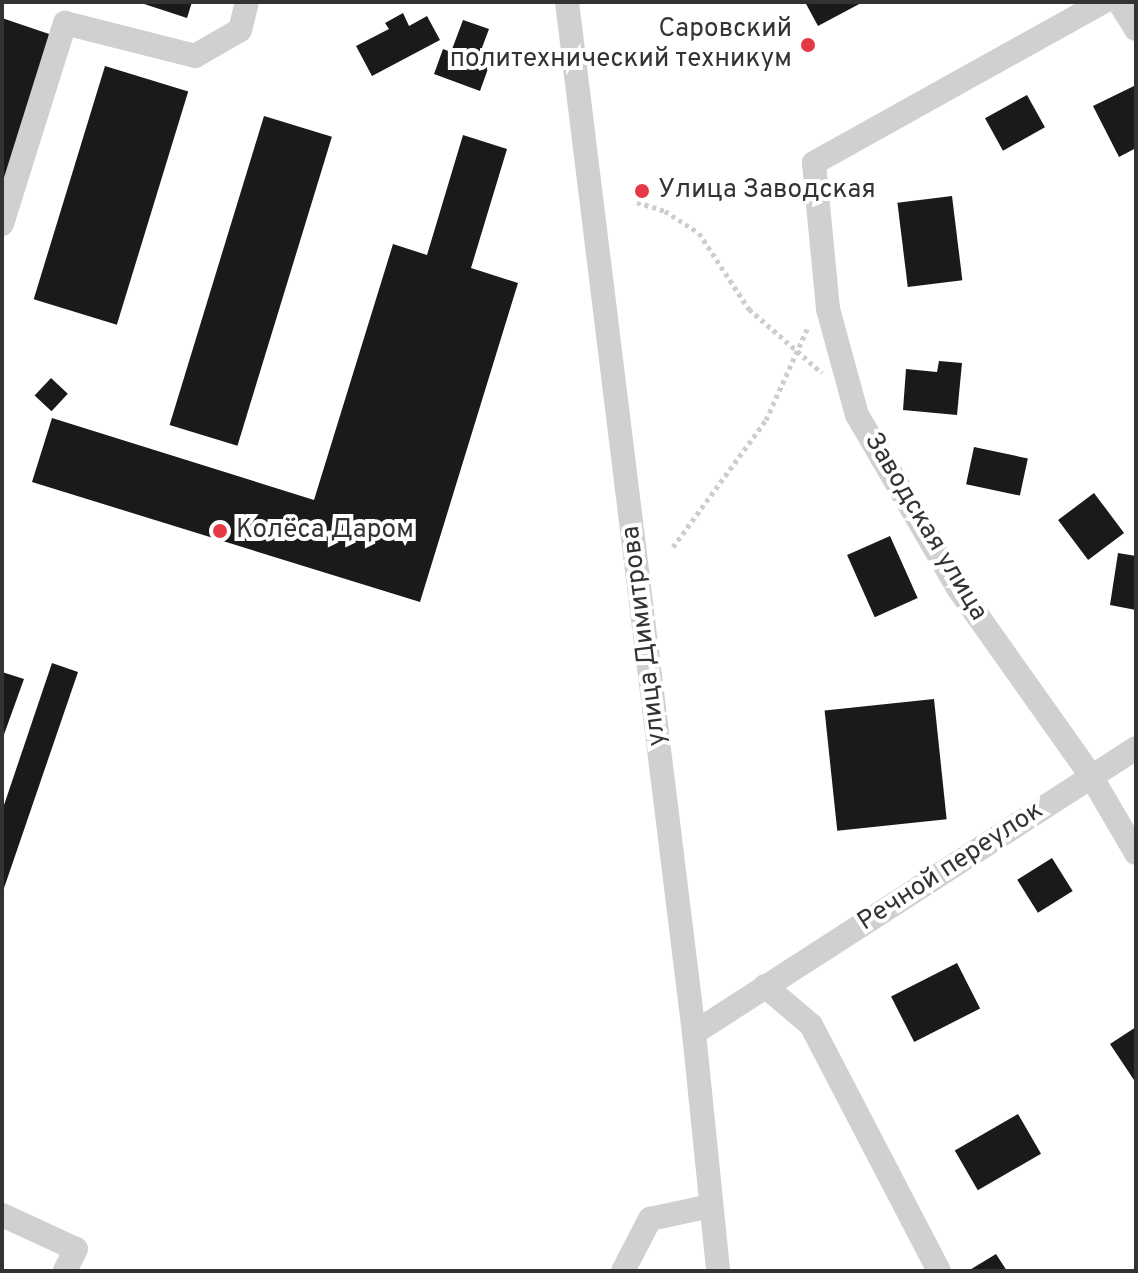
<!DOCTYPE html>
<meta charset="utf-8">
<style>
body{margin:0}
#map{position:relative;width:1138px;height:1273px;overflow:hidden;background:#fff;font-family:Overpass,sans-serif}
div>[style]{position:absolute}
.building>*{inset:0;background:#1a1a1a;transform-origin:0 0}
.path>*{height:5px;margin-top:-2.5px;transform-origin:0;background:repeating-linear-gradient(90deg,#cdcdcd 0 4px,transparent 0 8px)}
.minor>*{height:24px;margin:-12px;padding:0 12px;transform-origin:12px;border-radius:12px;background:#d0d0d0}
.dots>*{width:22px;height:22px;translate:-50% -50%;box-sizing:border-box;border:4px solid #fff;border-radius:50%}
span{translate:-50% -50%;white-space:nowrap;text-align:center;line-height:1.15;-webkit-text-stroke:8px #fff;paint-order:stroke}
.poi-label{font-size:26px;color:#333}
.right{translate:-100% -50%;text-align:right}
.left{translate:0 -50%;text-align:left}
.street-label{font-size:26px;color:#333}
.frame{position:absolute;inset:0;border:4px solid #333;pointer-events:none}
</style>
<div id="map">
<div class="building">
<i style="clip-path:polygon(138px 2px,192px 2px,187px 18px)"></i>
<i style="clip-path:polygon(805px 2px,863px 2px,818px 26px)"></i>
<i style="clip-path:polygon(403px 13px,409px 26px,427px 16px,440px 40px,372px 76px,356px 46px,389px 29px,385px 23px)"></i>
<i style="clip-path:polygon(2px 18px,52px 35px,2px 186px)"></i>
<i style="clip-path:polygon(463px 20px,489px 29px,477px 61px,489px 66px,480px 91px,434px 74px,443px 49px,451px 52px)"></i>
<i style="left:105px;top:66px;width:87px;height:244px;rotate:17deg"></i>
<i style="clip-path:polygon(1136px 85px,1136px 148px,1119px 157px,1093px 106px)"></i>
<i style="left:1027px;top:95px;width:37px;height:48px;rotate:61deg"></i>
<i style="left:264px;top:116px;width:71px;height:323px;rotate:17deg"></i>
<i style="clip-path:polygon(463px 135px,507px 149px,471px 268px,518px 283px,420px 602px,32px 482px,52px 418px,314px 500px,393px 244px,427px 255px)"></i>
<i style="left:952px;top:196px;width:85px;height:55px;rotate:83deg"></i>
<i style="clip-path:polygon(939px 361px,962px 363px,957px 415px,903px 410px,906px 369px,937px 372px)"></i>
<i style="left:51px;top:378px;width:23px;height:24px;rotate:43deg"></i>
<i style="left:974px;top:447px;width:55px;height:38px;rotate:12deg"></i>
<i style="left:1094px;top:493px;width:50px;height:45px;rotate:53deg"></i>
<i style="left:890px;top:536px;width:68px;height:47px;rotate:66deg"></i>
<i style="clip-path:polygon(1118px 553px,1136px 556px,1136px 610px,1110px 605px)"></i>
<i style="clip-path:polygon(52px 663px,78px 672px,2px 894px,2px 811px)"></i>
<i style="clip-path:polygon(2px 672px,24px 679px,2px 740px)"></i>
<i style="left:934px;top:699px;width:121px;height:110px;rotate:84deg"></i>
<i style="left:1052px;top:858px;width:39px;height:41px;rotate:58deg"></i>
<i style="left:957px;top:963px;width:51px;height:74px;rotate:63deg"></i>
<i style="clip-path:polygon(1136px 1027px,1136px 1079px,1134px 1080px,1110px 1044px)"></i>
<i style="left:1018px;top:1114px;width:46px;height:73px;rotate:60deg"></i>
<i style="clip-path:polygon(996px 1254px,1007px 1271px,968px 1271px)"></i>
</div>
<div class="path">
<i style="left:637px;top:202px;width:29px;rotate:18deg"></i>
<i style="left:665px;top:211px;width:40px;rotate:32.9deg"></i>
<i style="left:699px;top:233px;width:91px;rotate:56.7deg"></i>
<i style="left:749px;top:309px;width:97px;rotate:41.2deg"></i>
<i style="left:673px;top:547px;width:157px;rotate:-53.8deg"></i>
<i style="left:766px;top:420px;width:102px;rotate:-65.7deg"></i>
</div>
<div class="minor">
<i style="left:567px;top:2px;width:1039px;rotate:82.98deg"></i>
<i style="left:694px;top:1033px;width:239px;rotate:84.2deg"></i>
<i style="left:1103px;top:2px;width:331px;rotate:150.9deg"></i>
<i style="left:814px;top:163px;width:147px;rotate:84.5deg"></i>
<i style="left:828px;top:309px;width:110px;rotate:74.7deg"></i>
<i style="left:857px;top:415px;width:200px;rotate:59.7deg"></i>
<i style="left:958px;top:588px;width:230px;rotate:54.7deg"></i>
<i style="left:1091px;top:776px;width:89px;rotate:59.7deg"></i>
<i style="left:1119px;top:2px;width:32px;rotate:58deg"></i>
<i style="left:2px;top:224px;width:211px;rotate:-72.6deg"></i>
<i style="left:65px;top:23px;width:134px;rotate:14.2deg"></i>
<i style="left:195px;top:56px;width:52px;rotate:-30deg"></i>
<i style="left:240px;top:30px;width:29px;rotate:-76deg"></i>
<i style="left:765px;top:986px;width:60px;rotate:40.3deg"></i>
<i style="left:811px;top:1025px;width:277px;rotate:62.5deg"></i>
<i style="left:694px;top:1033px;width:526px;rotate:-32.81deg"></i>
<i style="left:2px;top:1215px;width:81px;rotate:24.7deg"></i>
<i style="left:76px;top:1249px;width:25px;rotate:117deg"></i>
<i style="left:623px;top:1271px;width:59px;rotate:-62.6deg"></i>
<i style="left:650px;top:1219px;width:62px;rotate:-12deg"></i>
</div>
<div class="dots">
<i style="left:808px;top:45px;background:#e63946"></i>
<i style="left:642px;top:191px;background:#e63946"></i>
<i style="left:220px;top:531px;background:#e63946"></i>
</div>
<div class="poi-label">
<span class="right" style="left:792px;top:45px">Саровский<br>политехнический техникум</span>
<span class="left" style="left:658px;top:191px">Улица Заводская</span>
<span class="left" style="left:236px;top:531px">Колёса Даром</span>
</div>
<div class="street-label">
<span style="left:925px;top:527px;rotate:59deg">Заводская улица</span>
<span style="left:645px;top:636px;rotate:-97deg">улица Димитрова</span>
<span style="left:951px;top:867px;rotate:-33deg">Речной переулок</span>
</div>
<div class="frame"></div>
</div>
